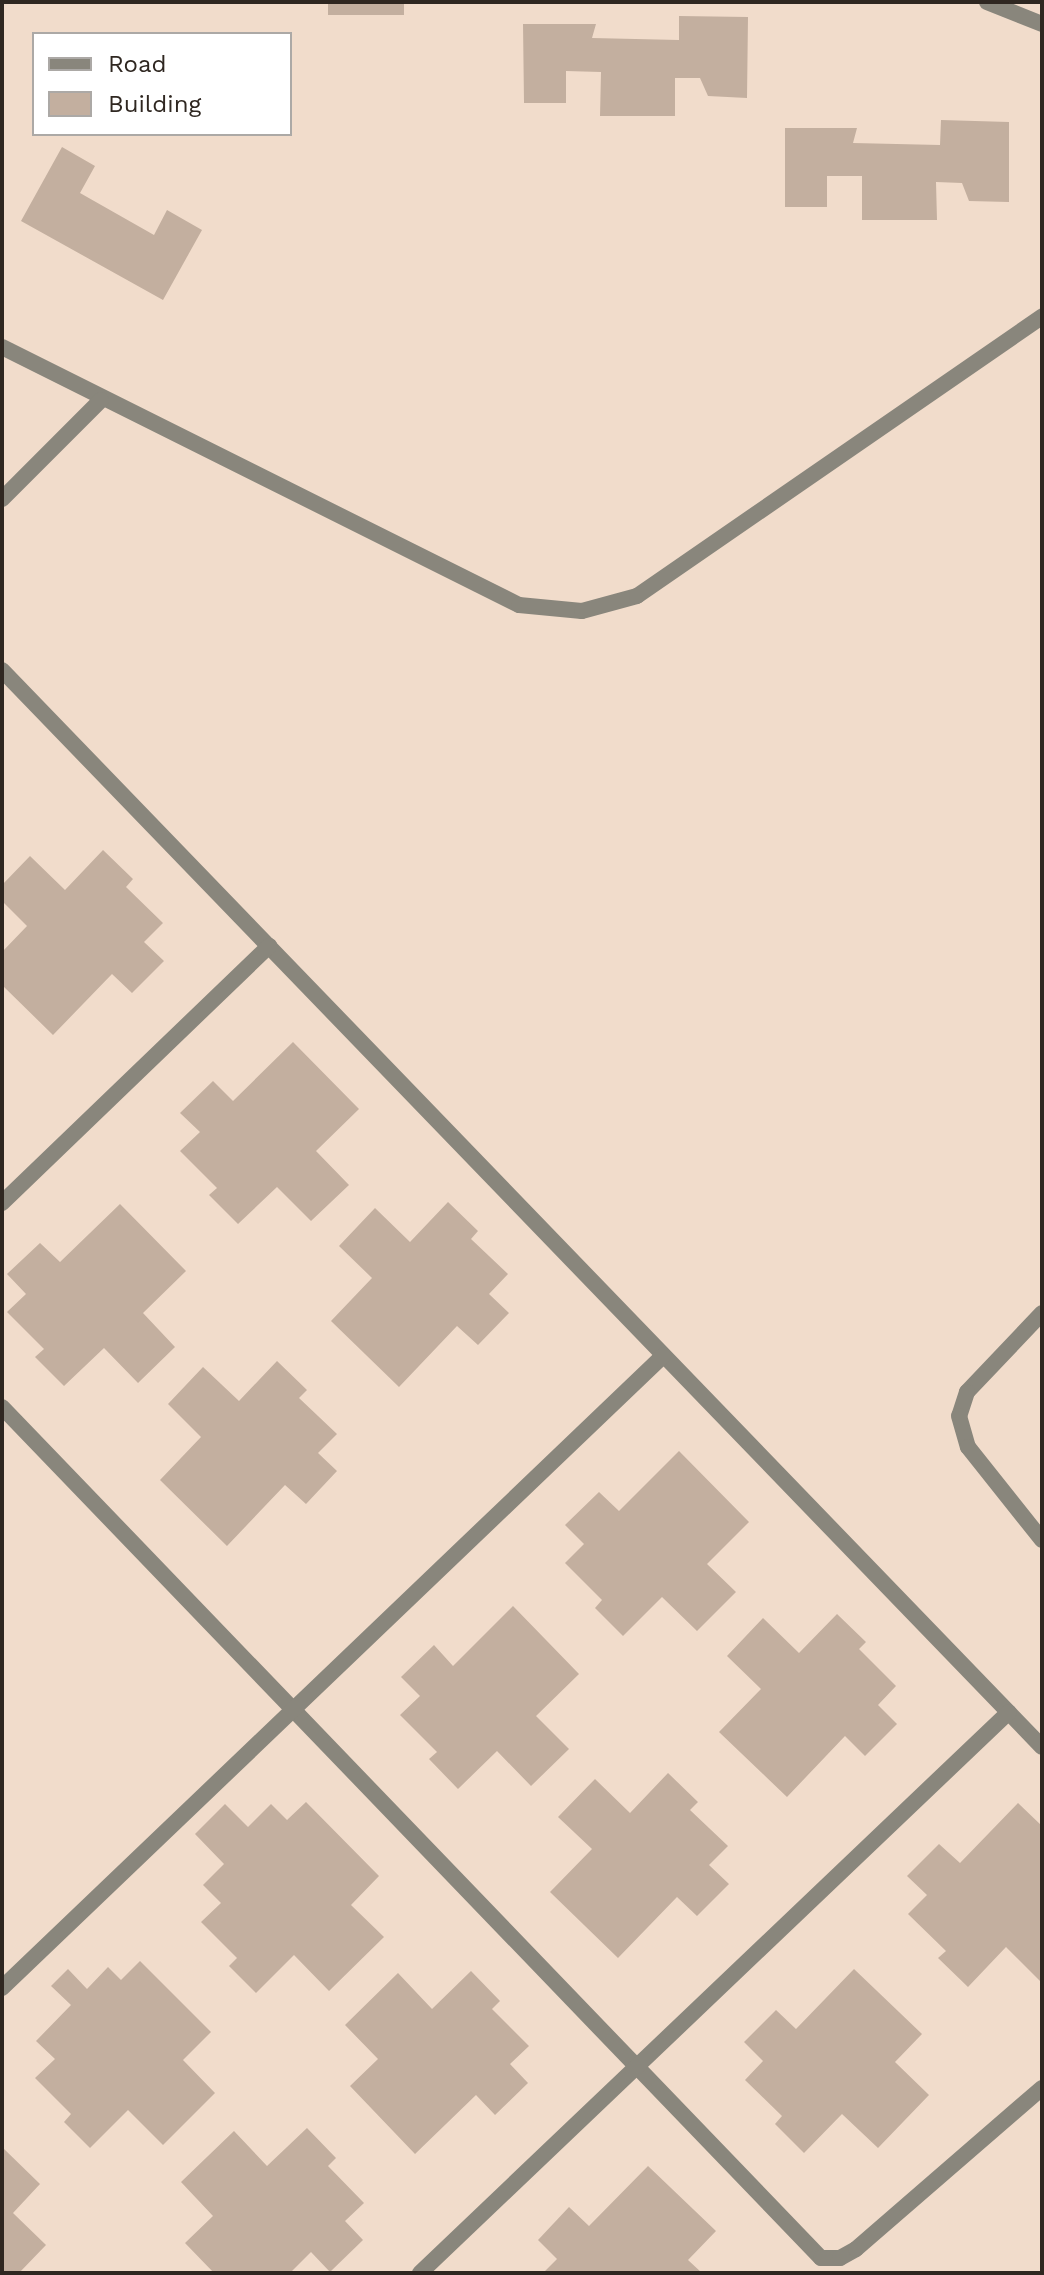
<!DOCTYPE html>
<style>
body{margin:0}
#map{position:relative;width:1044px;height:2275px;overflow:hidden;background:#f1dccb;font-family:"Work Sans",sans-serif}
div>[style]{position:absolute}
.building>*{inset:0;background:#c3af9f;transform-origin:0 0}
.service>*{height:16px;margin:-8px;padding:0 8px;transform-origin:8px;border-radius:8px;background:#89867c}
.minor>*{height:16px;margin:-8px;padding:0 8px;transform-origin:8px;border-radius:8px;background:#89867c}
span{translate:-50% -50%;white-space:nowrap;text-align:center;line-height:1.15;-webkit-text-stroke:7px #fff;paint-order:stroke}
.frame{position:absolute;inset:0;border:4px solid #2f2721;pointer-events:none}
.legend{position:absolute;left:32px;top:32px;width:260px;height:104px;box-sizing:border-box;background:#fff;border:2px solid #aca9a6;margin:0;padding:10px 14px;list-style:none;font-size:24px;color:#2f2721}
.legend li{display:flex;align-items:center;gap:16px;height:40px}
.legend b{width:40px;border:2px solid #aca9a6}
</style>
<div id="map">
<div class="building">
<i style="left:328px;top:2px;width:76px;height:13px"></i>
<i style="clip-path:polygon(679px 16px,748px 17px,747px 98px,708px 96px,700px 78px,675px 78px,675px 116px,600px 116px,601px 72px,566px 71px,566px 103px,524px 103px,523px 24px,596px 24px,592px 38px,679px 40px)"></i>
<i style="clip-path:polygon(941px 120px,1009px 122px,1009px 202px,969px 201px,962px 183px,936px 182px,937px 220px,862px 220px,862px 176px,827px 176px,827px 207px,785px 207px,785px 128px,857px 128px,853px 143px,940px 145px)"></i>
<i style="clip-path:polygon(62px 147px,95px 166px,80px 193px,154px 235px,167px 210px,202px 230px,163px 300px,21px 221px)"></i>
<i style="clip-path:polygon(103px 850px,133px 879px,126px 887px,163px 923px,144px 942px,164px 961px,132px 993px,112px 974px,53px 1035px,2px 985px,2px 952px,27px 926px,2px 901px,2px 885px,30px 856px,65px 890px)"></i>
<i style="clip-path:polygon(293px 1042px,359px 1109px,316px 1151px,349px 1185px,311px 1221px,277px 1187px,238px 1224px,209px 1195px,217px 1188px,180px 1151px,200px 1132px,180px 1113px,213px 1081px,233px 1101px)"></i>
<i style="clip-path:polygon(448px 1202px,478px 1231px,471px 1239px,508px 1274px,489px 1294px,509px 1313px,478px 1345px,457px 1326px,399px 1387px,331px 1321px,372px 1278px,339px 1246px,375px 1208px,410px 1242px)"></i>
<i style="clip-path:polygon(120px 1204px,186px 1271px,143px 1313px,175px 1347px,138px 1383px,104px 1348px,64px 1386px,35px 1357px,44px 1349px,7px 1312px,26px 1294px,7px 1274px,40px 1243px,60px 1262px)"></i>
<i style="clip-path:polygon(277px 1361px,307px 1390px,299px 1398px,337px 1434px,318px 1453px,337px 1471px,306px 1504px,285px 1485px,227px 1546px,160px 1480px,201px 1437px,168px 1404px,203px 1367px,239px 1401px)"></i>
<i style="clip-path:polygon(679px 1451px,749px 1522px,707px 1564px,736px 1592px,697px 1631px,662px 1597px,623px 1636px,595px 1608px,602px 1600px,565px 1563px,584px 1544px,565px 1525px,599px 1492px,619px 1511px)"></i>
<i style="clip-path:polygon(513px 1606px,579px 1674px,536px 1716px,569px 1749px,531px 1786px,497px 1751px,458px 1789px,429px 1759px,437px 1752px,400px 1715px,420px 1696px,401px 1677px,434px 1645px,453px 1666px)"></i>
<i style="clip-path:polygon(837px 1614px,866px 1642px,859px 1649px,896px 1686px,878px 1705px,897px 1724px,865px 1756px,845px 1736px,787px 1797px,719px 1732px,761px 1689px,727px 1656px,763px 1618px,799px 1653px)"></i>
<i style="clip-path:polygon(668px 1773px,698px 1802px,690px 1810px,728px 1846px,709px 1865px,729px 1884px,697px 1916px,677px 1897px,618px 1958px,550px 1892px,592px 1849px,558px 1817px,595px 1779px,630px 1813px)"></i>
<i style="clip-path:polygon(306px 1802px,379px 1876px,351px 1905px,384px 1937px,329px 1991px,294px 1955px,256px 1993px,229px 1966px,237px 1958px,201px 1922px,221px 1903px,203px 1885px,224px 1864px,195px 1834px,225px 1804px,248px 1827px,271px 1804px,287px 1820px)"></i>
<i style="clip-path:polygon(1018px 1803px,1042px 1826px,1042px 1983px,1006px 1947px,968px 1987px,938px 1958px,946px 1951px,908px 1914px,927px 1895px,907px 1876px,939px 1844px,960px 1863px)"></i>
<i style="clip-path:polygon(140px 1961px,211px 2032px,183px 2060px,215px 2093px,163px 2145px,128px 2110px,90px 2148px,64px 2122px,71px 2114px,35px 2078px,55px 2059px,36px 2041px,71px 2005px,51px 1986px,68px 1969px,87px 1989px,108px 1967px,121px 1980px)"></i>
<i style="clip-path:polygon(854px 1969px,922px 2034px,895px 2062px,929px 2095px,878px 2148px,842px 2114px,804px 2153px,775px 2124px,782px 2116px,745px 2080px,763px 2061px,744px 2042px,776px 2010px,796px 2029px)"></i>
<i style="clip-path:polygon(471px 1971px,500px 2001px,492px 2009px,529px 2046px,510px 2064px,528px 2083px,495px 2115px,476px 2095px,415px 2154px,350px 2086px,378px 2059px,345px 2025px,398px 1973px,432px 2009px)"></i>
<i style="clip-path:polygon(307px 2128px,336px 2158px,328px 2166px,364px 2203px,345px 2221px,363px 2240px,330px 2272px,311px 2252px,290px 2273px,214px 2273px,185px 2243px,213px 2216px,181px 2182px,234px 2131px,267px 2166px)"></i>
<i style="clip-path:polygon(2px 2147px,40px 2184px,13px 2213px,46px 2245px,19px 2273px,2px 2273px)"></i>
<i style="clip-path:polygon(648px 2166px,716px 2231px,688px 2260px,702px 2273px,543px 2273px,557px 2259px,538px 2240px,569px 2207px,589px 2226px)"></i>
</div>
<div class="service">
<i style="left:987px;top:2px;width:59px;rotate:21.8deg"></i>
<i style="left:2px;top:347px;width:578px;rotate:26.52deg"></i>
<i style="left:519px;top:605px;width:63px;rotate:5.4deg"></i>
<i style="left:582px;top:611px;width:57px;rotate:-15.3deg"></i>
<i style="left:637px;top:596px;width:492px;rotate:-34.6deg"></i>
<i style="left:1042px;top:1313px;width:109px;rotate:133.5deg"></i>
<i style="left:967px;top:1392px;width:25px;rotate:108deg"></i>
<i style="left:959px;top:1416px;width:32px;rotate:74deg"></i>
<i style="left:968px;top:1447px;width:119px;rotate:51.5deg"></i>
</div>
<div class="minor">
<i style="left:2px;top:499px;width:140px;rotate:-45deg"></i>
<i style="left:2px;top:670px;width:1497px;rotate:46deg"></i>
<i style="left:2px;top:1203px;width:371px;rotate:-43.9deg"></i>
<i style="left:2px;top:1407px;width:1181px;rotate:46.1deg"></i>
<i style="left:821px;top:2258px;width:19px"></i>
<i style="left:840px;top:2258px;width:18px;rotate:-29deg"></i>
<i style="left:856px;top:2249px;width:246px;rotate:-40.9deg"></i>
<i style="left:2px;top:1988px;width:915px;rotate:-43.72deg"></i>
<i style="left:420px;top:2273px;width:813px;rotate:-43.61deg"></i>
</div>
<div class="frame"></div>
<ul class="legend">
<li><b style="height:10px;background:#89867c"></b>Road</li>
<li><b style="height:22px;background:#c3af9f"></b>Building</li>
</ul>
</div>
